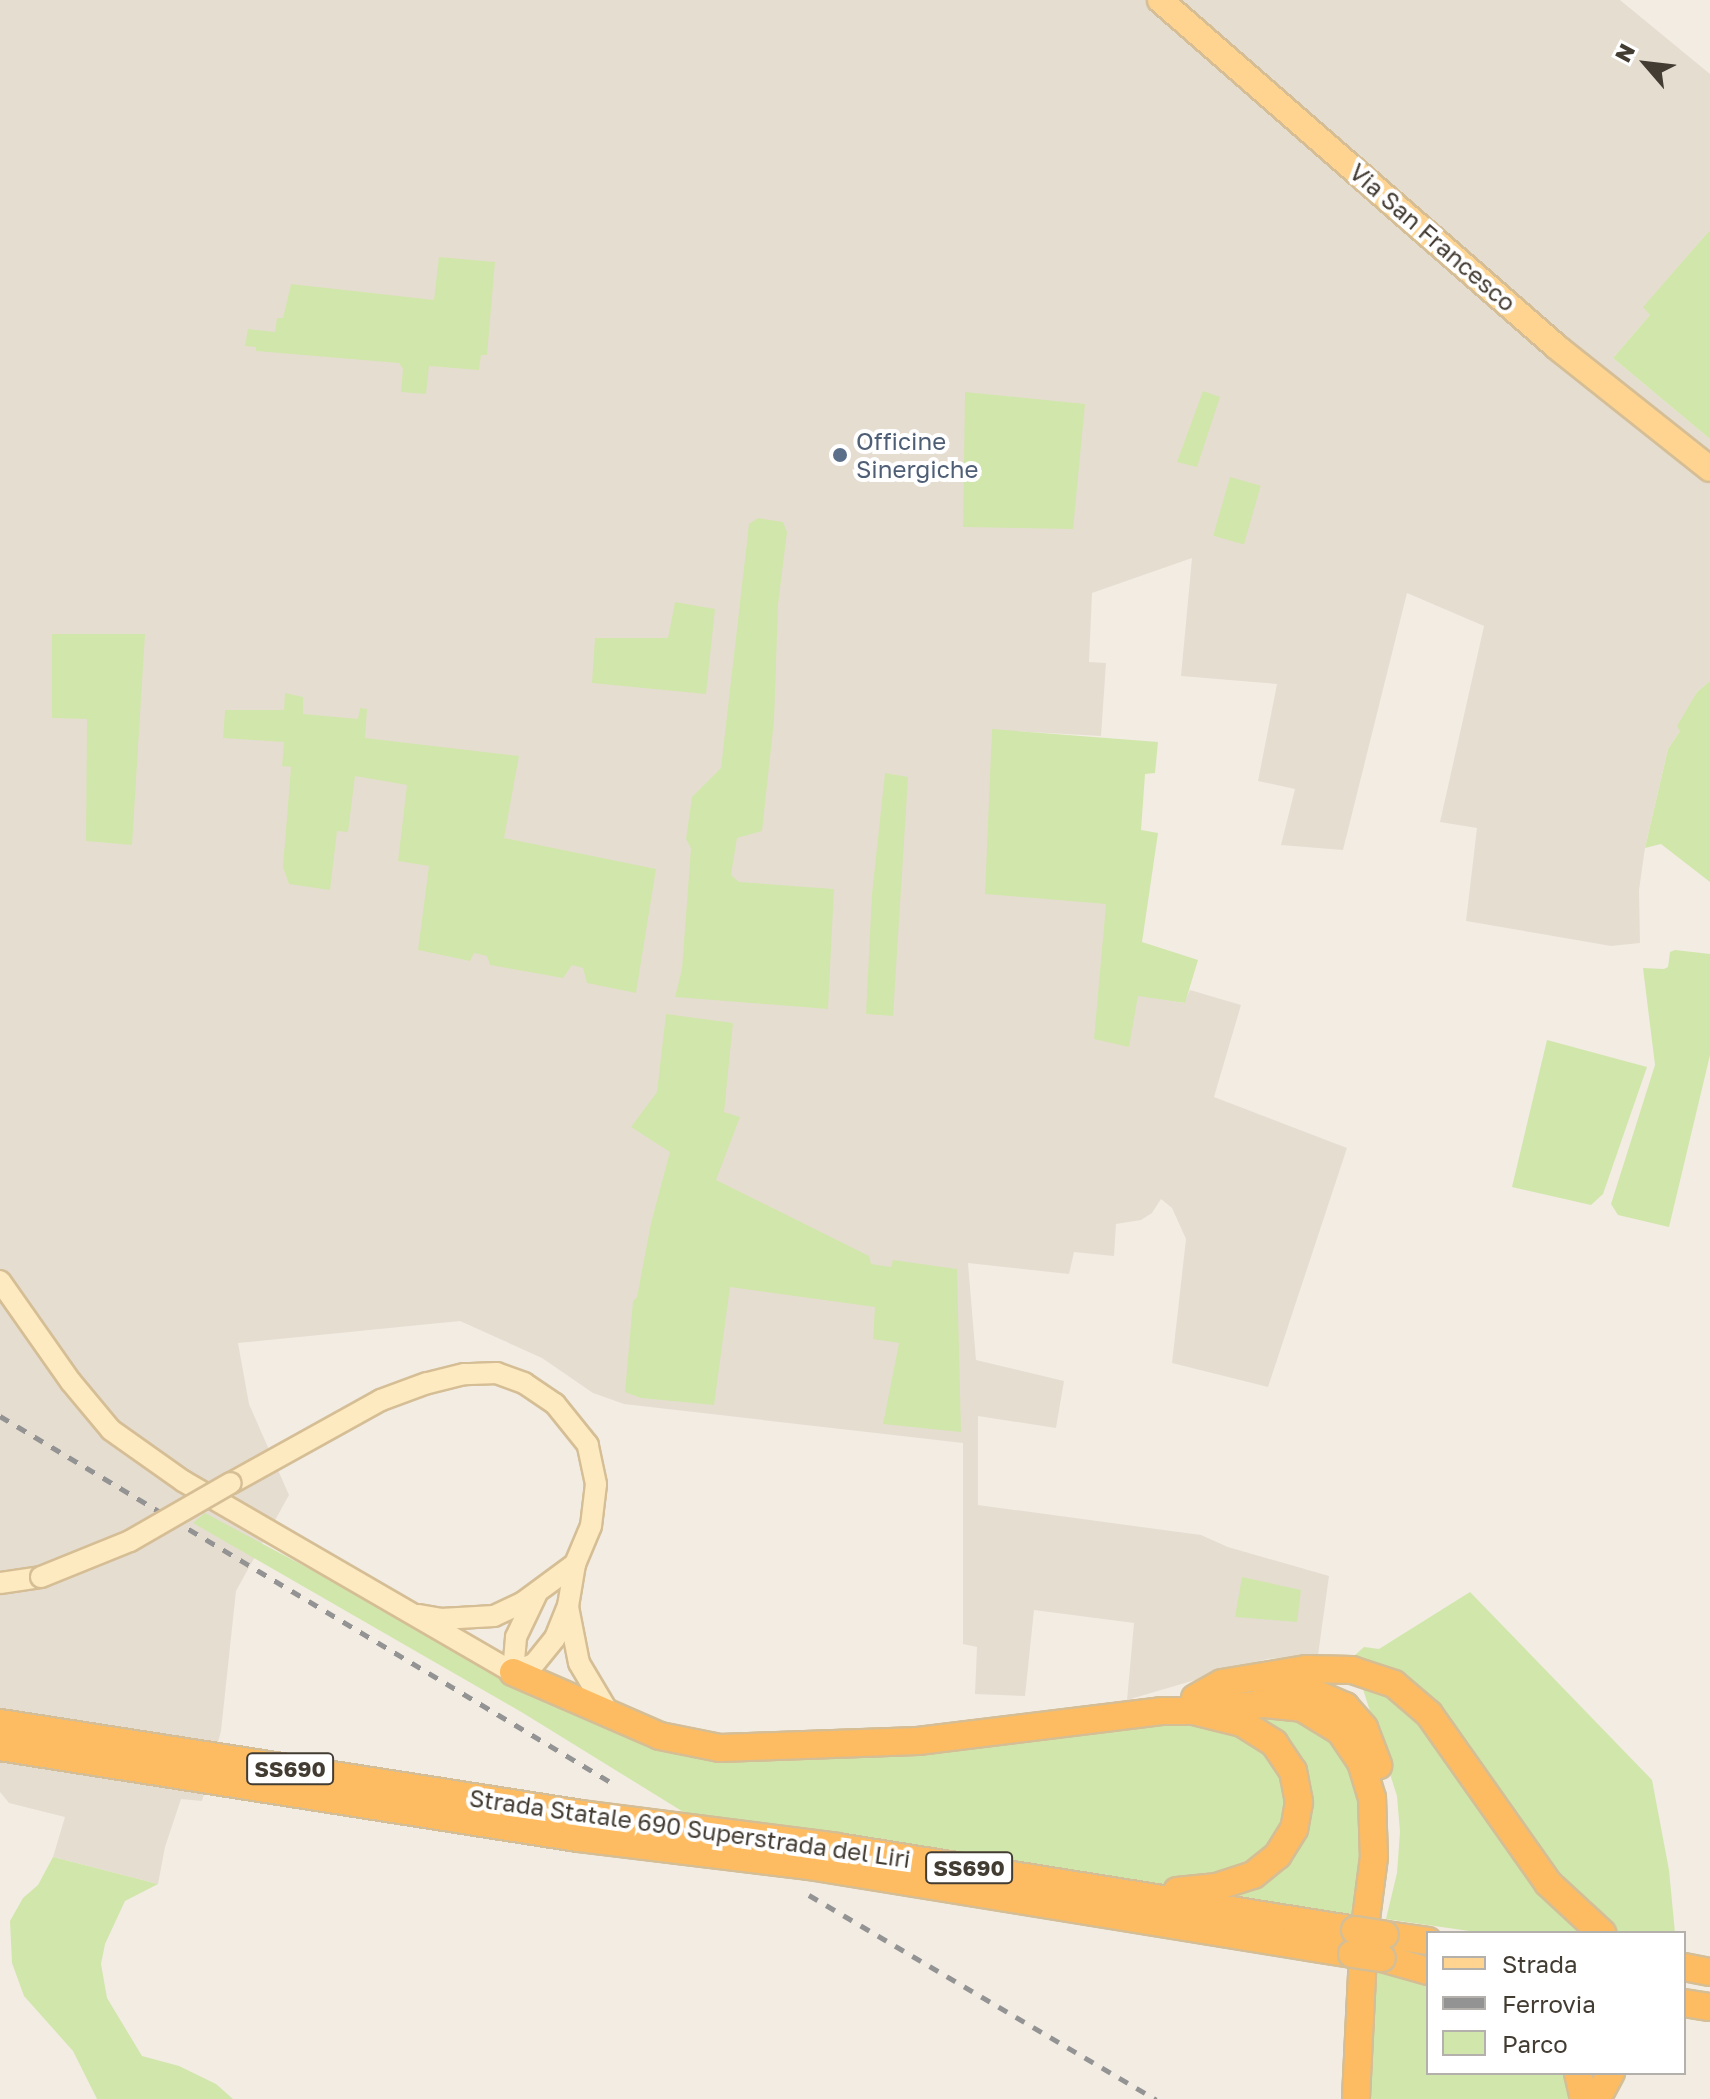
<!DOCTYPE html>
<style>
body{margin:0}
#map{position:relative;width:1710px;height:2099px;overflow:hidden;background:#f2ece3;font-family:"Golos Text",sans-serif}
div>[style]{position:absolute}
.residential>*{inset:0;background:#e6ddd1}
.green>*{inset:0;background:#d1e6ab;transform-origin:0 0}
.roads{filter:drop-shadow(2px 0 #d5be95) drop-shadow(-2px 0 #d5be95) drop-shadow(0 2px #d5be95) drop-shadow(0 -2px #d5be95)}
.secondary>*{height:20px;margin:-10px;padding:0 10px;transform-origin:10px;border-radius:10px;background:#feeac0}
.primary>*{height:24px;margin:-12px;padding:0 12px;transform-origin:12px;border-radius:12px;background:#fed490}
.highway>*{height:26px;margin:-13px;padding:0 13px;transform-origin:13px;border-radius:13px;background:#fdbc62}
.rail>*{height:5px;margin-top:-2.5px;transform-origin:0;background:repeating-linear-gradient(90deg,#939393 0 10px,transparent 0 20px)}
.bridges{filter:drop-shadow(2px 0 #d5be95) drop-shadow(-2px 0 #d5be95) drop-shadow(0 2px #d5be95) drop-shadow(0 -2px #d5be95)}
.secondary-bridge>*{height:20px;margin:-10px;padding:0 10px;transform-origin:10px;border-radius:10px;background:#feeac0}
.highway-bridge>*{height:26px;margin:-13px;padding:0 13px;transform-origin:13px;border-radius:13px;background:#fdbc62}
.dots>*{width:22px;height:22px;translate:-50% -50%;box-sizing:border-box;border:4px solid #fff;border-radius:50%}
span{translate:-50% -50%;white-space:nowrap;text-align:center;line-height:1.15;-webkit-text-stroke:8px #fff;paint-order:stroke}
.shield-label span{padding:2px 6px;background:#fff;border:2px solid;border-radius:6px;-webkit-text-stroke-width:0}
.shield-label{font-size:22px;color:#433c33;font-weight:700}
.street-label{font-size:24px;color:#433c33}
.service-label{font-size:24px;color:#4e5e75}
.left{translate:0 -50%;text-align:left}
.legend{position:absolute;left:1426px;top:1931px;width:260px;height:144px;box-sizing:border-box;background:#fff;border:2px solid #b4b1ad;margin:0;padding:10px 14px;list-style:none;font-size:24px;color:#433c33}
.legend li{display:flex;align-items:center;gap:16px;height:40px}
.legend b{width:40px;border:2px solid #b4b1ad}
.north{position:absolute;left:1606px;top:24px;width:80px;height:80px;-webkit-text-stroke:6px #fff;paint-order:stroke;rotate:298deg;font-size:22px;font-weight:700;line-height:32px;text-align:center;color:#433c33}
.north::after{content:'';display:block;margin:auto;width:28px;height:36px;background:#433c33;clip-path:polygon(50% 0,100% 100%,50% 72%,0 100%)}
</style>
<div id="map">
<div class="residential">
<i style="clip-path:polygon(0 0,1620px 0,1710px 74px,1710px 230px,1644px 307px,1651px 314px,1613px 358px,1710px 439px,1710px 681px,1697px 692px,1680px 731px,1668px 749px,1645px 848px,1639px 890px,1640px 943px,1611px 946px,1466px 921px,1477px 828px,1440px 822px,1484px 626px,1407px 593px,1343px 850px,1281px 845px,1295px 789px,1258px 781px,1277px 684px,1181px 676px,1192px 558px,1092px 593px,1089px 662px,1106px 663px,1101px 736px,992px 730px,1107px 903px,1138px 995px,1184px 1003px,1190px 990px,1241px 1005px,1214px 1097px,1347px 1148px,1268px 1387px,1172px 1363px,1186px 1239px,1172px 1208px,1161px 1199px,1152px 1213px,1141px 1220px,1116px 1224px,1114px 1256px,1074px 1252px,1069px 1274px,968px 1263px,976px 1360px,1064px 1381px,1056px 1428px,978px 1416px,978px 1505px,1201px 1535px,1228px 1547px,1329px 1576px,1318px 1655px,1267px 1659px,1127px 1700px,1134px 1623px,1034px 1610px,1025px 1696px,975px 1694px,977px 1647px,963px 1644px,963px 1443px,624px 1404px,593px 1393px,542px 1358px,460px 1321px,238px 1343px,249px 1404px,289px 1495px,236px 1591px,221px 1731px,202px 1801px,181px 1799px,165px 1847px,158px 1884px,53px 1857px,65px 1817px,9px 1803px,0 1792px)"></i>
</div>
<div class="green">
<i style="clip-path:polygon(1710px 230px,1710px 439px,1613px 358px,1650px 315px,1643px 307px)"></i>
<i style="clip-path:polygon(439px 257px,495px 262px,487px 355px,481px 355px,479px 370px,429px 366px,426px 394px,401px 392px,403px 369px,399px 363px,256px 351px,256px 347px,245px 346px,248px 329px,275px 332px,277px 318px,283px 318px,291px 284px,434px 300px)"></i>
<i style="clip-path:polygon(1203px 391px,1220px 397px,1197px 467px,1177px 462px)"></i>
<i style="clip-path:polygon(965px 392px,1085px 404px,1073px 529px,963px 527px)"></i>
<i style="left:1230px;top:477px;width:32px;height:61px;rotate:16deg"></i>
<i style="clip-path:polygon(758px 518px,783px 522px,787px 532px,778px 605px,774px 721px,762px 831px,737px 838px,731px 875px,739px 882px,834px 889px,828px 1009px,675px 997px,682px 969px,691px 848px,686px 839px,692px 797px,721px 768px,749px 524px)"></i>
<i style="clip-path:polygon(675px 602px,715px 609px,706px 694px,592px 683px,595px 638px,668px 638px)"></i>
<i style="clip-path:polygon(52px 634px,145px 634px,132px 845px,86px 841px,87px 719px,52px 718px)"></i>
<i style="clip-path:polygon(1710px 681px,1710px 882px,1661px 844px,1645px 848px,1668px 749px,1680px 731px,1677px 726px,1697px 692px)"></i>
<i style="clip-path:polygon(285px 693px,303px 697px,303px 714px,358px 719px,360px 708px,367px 709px,365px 738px,519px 756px,504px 838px,656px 869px,636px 993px,587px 983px,583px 968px,572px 965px,563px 978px,490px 965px,487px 956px,474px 953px,470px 961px,418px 950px,429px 866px,398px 861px,407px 785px,355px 776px,348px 832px,337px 831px,330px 890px,289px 884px,283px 867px,291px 767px,282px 766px,284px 742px,223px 738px,225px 710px,284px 710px)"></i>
<i style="clip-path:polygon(992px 729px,1158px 742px,1155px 773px,1145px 774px,1141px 830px,1158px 833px,1142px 942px,1198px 960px,1185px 1003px,1138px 996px,1129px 1047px,1094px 1039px,1106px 904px,985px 894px)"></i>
<i style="clip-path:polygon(885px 773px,908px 777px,893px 1016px,866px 1014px,872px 894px)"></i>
<i style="clip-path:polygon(1675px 950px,1710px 954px,1710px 1055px,1669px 1227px,1618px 1215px,1611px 1204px,1655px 1065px,1643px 968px,1664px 969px,1668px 967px,1670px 952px)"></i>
<i style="clip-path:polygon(666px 1014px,733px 1023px,724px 1112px,740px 1117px,716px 1180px,869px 1256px,871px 1264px,891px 1267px,893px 1260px,957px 1269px,961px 1432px,883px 1424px,899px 1343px,873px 1339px,875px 1307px,730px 1287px,714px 1405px,641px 1398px,625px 1392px,633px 1301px,637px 1297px,651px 1223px,670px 1152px,631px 1127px,657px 1092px)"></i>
<i style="clip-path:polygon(1547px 1040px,1647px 1067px,1603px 1194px,1591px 1205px,1512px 1187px)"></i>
<i style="clip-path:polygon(205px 1513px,613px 1731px,668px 1751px,702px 1756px,1188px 1720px,1255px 1736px,1284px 1776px,1287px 1805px,1284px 1827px,1254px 1865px,1198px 1883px,1161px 1884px,685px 1813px,523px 1713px,193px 1523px)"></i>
<i style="clip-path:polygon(1242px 1577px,1301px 1590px,1297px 1622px,1235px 1617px)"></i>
<i style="clip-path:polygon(1470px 1592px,1652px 1780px,1669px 1870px,1675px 1933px,1611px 1933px,1595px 1923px,1401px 1680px,1370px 1661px,1353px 1657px,1364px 1647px,1379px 1649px)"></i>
<i style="clip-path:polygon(1362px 1686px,1405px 1700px,1584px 1933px,1483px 1933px,1386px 1919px,1397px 1873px,1400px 1832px,1397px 1796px)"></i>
<i style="clip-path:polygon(1279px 1711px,1337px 1735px,1367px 1810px,1359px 1916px,1228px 1895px,1259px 1880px,1303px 1799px,1251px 1713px)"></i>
<i style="clip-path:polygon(53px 1857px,158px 1884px,125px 1901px,105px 1944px,101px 1964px,107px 1998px,142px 2056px,179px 2066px,216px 2084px,233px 2099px,97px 2099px,73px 2051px,24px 1996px,12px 1963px,10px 1921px,23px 1898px,38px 1885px)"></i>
<i style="clip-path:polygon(1376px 1970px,1428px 1978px,1428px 2073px,1568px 2073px,1574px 2099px,1367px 2099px,1370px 2011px)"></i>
</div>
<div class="roads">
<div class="secondary">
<i style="left:0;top:1281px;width:123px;rotate:54.9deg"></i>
<i style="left:71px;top:1382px;width:62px;rotate:50.2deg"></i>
<i style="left:111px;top:1430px;width:88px;rotate:35.3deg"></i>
<i style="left:183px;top:1481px;width:381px;rotate:30.1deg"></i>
<i style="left:513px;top:1672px;width:22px;rotate:-21deg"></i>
<i style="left:534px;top:1664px;width:33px;rotate:-51deg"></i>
<i style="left:555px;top:1638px;width:35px;rotate:-68deg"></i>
<i style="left:568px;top:1606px;width:43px;rotate:-80.5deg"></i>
<i style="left:575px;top:1564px;width:41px;rotate:-67.2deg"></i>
<i style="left:591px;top:1526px;width:42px;rotate:-83.2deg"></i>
<i style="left:596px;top:1484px;width:40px;rotate:-102deg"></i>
<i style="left:588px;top:1445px;width:53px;rotate:-128.8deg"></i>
<i style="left:555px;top:1404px;width:37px;rotate:-146deg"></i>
<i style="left:524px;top:1383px;width:29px;rotate:-160deg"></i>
<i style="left:497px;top:1373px;width:33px;rotate:178deg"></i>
<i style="left:464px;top:1374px;width:38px;rotate:166deg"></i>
<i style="left:427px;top:1383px;width:49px;rotate:159.7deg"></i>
<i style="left:381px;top:1400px;width:171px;rotate:151deg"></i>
<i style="left:0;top:1583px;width:41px;rotate:-8.3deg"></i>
<i style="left:568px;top:1607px;width:57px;rotate:78.9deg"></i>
<i style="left:579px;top:1663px;width:63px;rotate:59.3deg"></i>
<i style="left:419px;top:1615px;width:22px;rotate:10deg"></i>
<i style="left:441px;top:1619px;width:53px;rotate:-3.2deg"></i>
<i style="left:494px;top:1616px;width:31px;rotate:-25deg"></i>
<i style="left:522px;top:1603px;width:66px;rotate:-36.3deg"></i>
<i style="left:513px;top:1672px;width:35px;rotate:-85deg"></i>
<i style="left:516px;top:1637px;width:47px;rotate:-64.5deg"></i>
</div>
<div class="primary">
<i style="left:1160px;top:0;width:529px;rotate:41.17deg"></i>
<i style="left:1558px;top:348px;width:194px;rotate:38.5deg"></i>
</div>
<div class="highway">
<i style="left:513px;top:1672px;width:160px;rotate:23.5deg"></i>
<i style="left:660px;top:1736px;width:61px;rotate:11.3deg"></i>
<i style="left:720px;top:1748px;width:198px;rotate:-2deg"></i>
<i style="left:918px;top:1741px;width:245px;rotate:-7deg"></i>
<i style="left:1161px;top:1711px;width:32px"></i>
<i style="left:1193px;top:1711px;width:50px;rotate:13.8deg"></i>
<i style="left:1242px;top:1723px;width:38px;rotate:32deg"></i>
<i style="left:1274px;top:1743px;width:34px;rotate:56deg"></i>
<i style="left:1293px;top:1771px;width:32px;rotate:79deg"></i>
<i style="left:1299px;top:1802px;width:27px;rotate:100deg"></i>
<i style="left:1294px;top:1829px;width:31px;rotate:122deg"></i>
<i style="left:1278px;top:1855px;width:32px;rotate:141deg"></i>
<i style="left:1253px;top:1875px;width:38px;rotate:162deg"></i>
<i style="left:1217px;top:1887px;width:40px;rotate:174.3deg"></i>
<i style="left:1265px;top:1687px;width:38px;rotate:2deg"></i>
<i style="left:1303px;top:1688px;width:46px;rotate:23.2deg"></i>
<i style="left:1345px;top:1706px;width:29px;rotate:49deg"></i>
<i style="left:1364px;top:1728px;width:40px;rotate:69deg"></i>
<i style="left:1195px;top:1698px;width:31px;rotate:-29deg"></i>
<i style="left:1222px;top:1683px;width:85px;rotate:-9.5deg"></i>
<i style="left:1306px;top:1669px;width:46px;rotate:1.2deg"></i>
<i style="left:1352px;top:1670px;width:44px;rotate:18.4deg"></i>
<i style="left:1394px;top:1684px;width:46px;rotate:40.6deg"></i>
<i style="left:1429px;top:1714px;width:207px;rotate:54.8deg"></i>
<i style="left:1548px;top:1883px;width:74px;rotate:42.8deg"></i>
<i style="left:1209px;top:1709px;width:56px;rotate:-5.1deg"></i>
<i style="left:1265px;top:1704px;width:37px;rotate:6deg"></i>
<i style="left:1302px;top:1708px;width:44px;rotate:31.2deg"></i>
<i style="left:1340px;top:1731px;width:37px;rotate:56deg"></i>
<i style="left:1361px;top:1762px;width:38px;rotate:73deg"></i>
<i style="left:1372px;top:1798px;width:59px;rotate:88.1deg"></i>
<i style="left:1374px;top:1857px;width:78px;rotate:97.4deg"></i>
<i style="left:1364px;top:1934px;width:165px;rotate:92.8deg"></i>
<i style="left:0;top:1723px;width:588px;rotate:8.9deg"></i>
<i style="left:581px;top:1814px;width:258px;rotate:7.3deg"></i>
<i style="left:837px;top:1847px;width:525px;rotate:9.1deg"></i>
<i style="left:0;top:1747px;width:585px;rotate:8.95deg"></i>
<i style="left:578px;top:1838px;width:233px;rotate:6.9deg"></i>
<i style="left:809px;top:1866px;width:550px;rotate:9.21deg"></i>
<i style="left:1385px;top:1935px;width:43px;rotate:7.9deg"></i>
<i style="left:1382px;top:1958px;width:48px;rotate:15.8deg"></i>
<i style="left:1684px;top:1967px;width:26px;rotate:11deg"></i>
<i style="left:1684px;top:2003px;width:26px;rotate:9deg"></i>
<i style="left:1578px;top:2073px;width:27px;rotate:77deg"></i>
<i style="left:1597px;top:2099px;width:30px;rotate:-62deg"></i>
</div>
</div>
<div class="rail">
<i style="left:0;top:1416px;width:710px;rotate:30.94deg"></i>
<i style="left:809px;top:1895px;width:403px;rotate:30.5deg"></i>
</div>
<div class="bridges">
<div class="secondary-bridge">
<i style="left:41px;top:1577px;width:96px;rotate:-22deg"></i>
<i style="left:130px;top:1541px;width:116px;rotate:-29.9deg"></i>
</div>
<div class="highway-bridge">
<i style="left:1355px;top:1930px;width:30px;rotate:9deg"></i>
<i style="left:1352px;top:1954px;width:30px;rotate:8deg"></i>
</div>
</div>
<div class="dots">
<i style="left:840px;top:455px;background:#5c6f8a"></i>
</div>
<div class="shield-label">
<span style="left:290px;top:1769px">SS690</span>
<span style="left:969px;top:1868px">SS690</span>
</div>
<div class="street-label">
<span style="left:1433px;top:237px;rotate:41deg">Via San Francesco</span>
<span style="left:690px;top:1828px;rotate:8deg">Strada Statale 690 Superstrada del Liri</span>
</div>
<div class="service-label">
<span class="left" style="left:856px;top:455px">Officine<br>Sinergiche</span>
</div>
<ul class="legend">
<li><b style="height:10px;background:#fed490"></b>Strada</li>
<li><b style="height:10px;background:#939393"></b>Ferrovia</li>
<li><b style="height:22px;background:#d1e6ab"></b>Parco</li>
</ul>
<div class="north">N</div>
</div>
